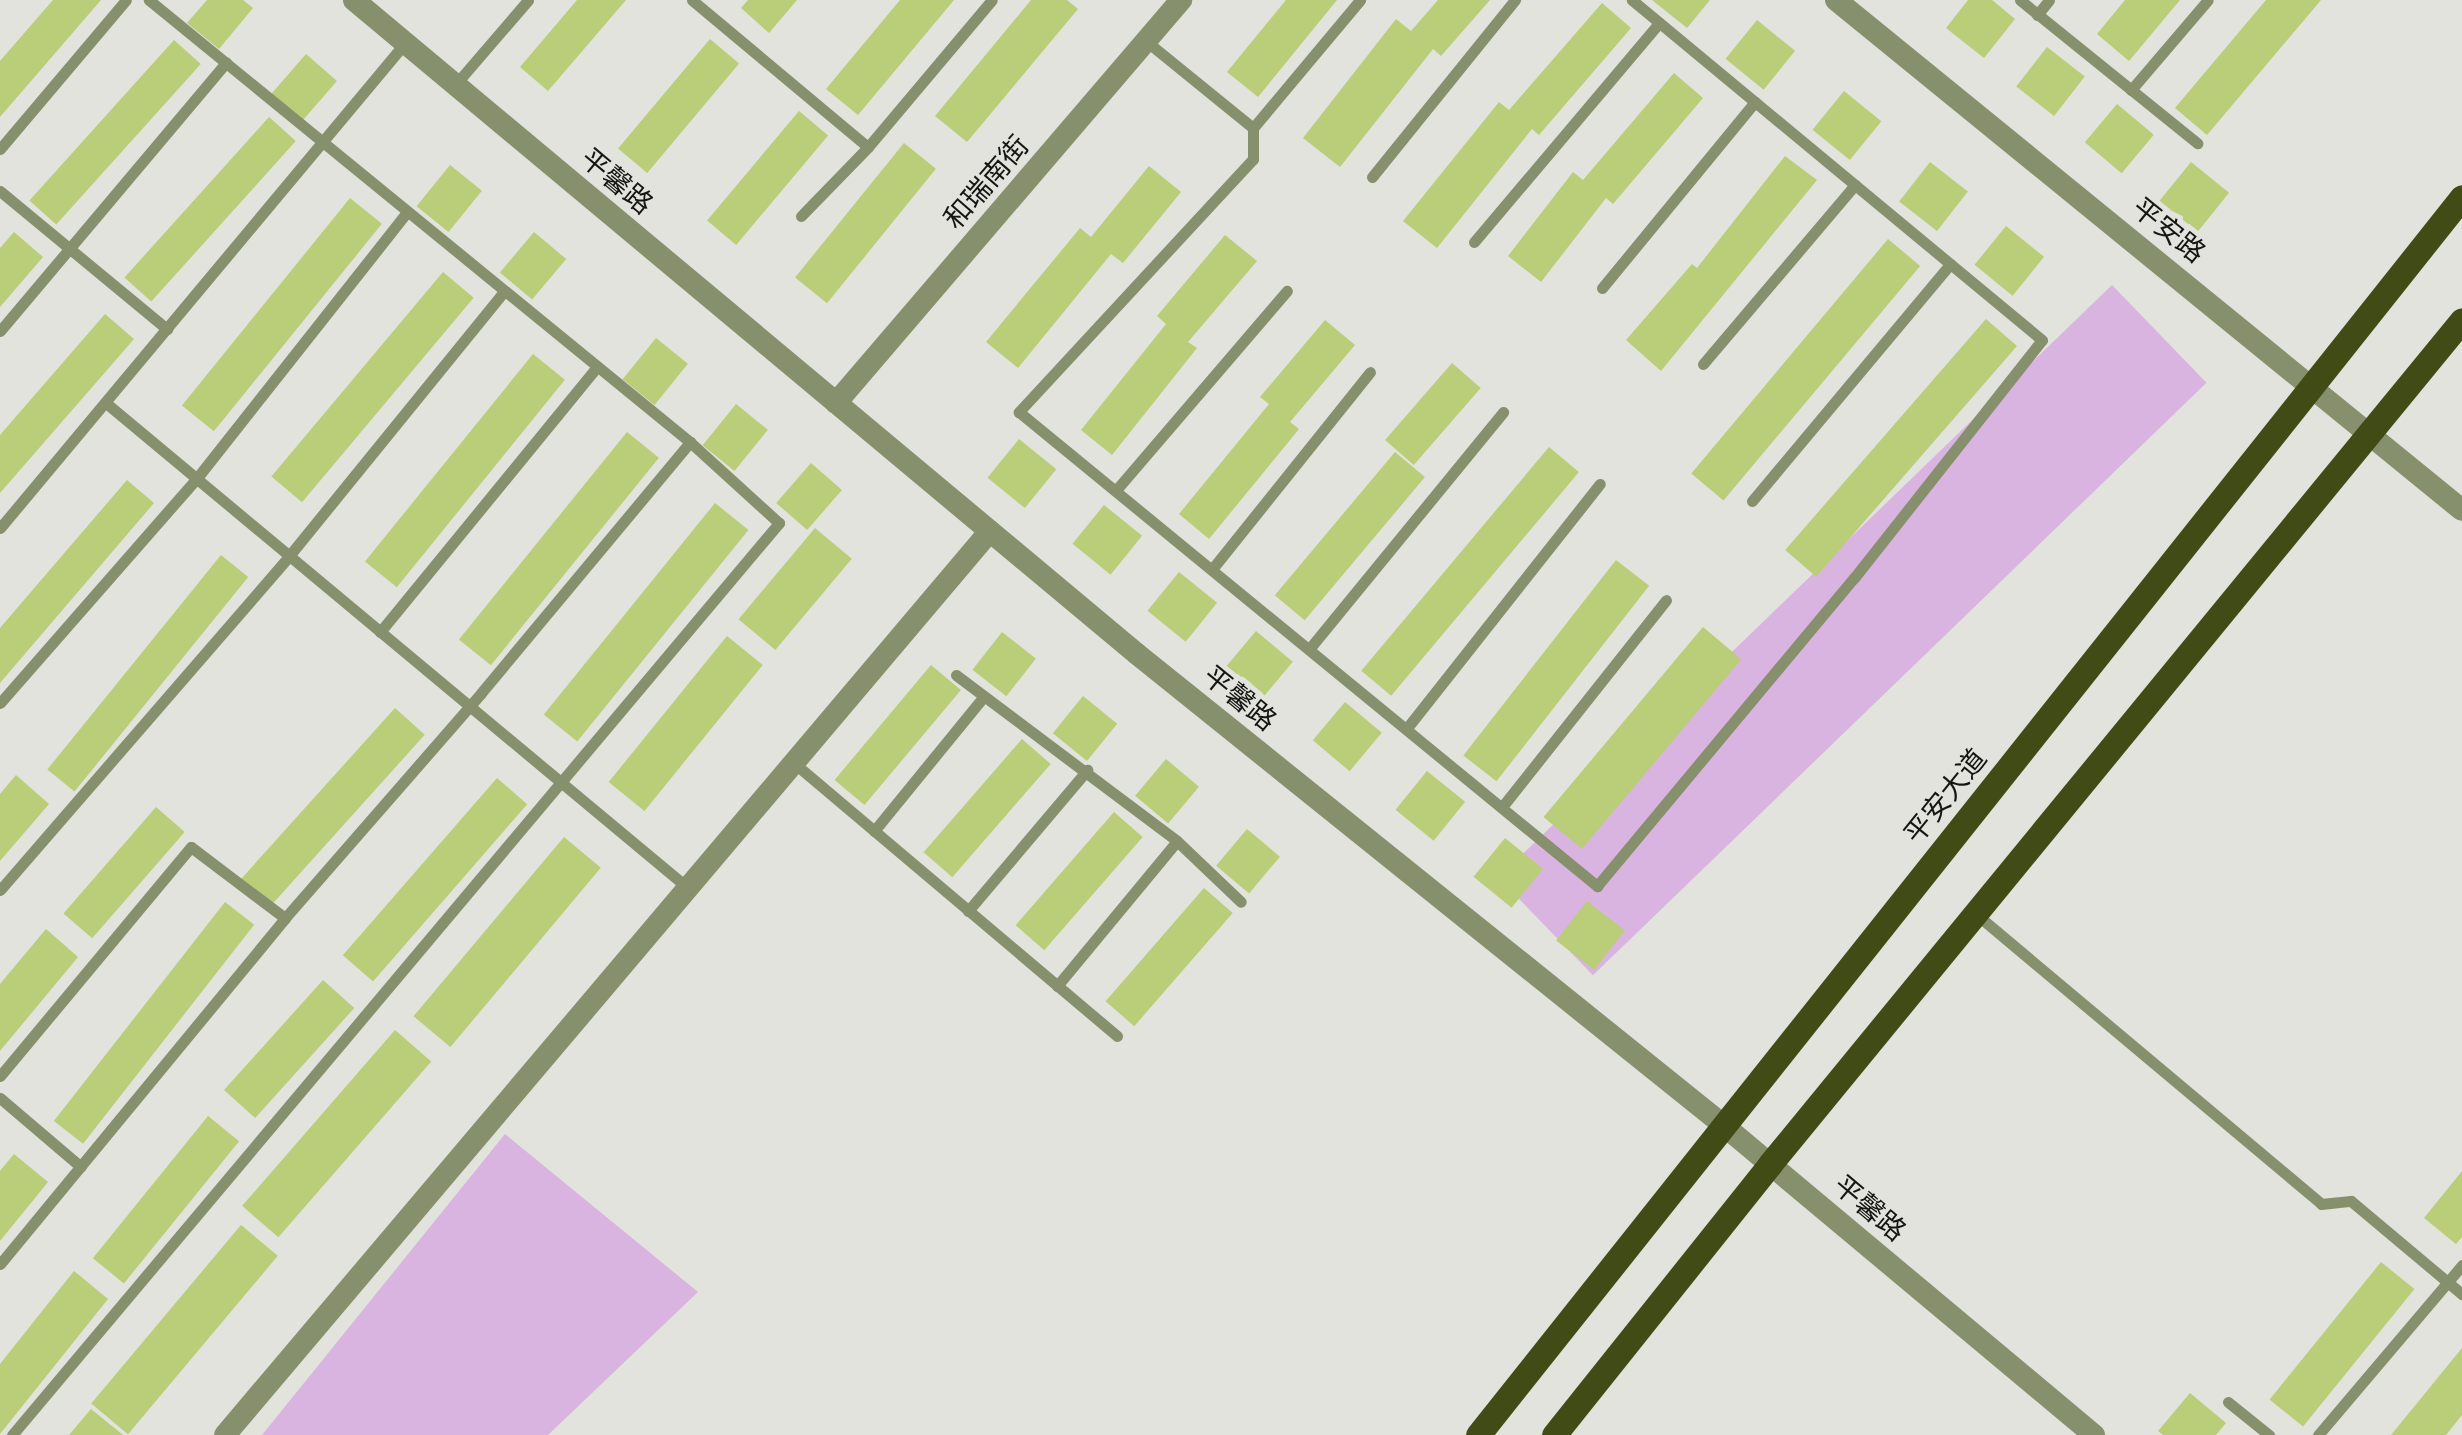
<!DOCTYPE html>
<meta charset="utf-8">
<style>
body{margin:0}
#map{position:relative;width:2462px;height:1435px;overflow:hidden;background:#e1e3dc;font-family:"PT Sans Narrow","Noto Sans SC",sans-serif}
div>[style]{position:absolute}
.green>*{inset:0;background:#dab4e0;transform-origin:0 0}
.building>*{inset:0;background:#bacd78;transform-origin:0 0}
.lane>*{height:11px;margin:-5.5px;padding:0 5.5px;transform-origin:5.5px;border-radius:5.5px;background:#87906d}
.street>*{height:22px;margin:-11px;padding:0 11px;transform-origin:11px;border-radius:11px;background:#87906d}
.primary>*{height:25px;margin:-12.5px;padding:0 12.5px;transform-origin:12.5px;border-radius:12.5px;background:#404b16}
span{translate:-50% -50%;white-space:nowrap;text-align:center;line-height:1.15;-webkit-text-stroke:10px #e1e3dc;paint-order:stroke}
.street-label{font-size:28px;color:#151613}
</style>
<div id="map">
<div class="green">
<i style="left:2112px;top:285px;width:136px;height:853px;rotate:46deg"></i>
<i style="clip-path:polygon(505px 1134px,698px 1292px,548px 1435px,262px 1435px)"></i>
</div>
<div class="building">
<i style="clip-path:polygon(53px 0,101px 0,0 117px,0 61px)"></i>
<i style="clip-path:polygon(207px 0,243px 0,253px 8px,219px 49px,187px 23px)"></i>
<i style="clip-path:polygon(577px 0,626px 0,548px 91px,520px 67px)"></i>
<i style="clip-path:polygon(748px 0,797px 0,769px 33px,741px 8px)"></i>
<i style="clip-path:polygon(900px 0,954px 0,858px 115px,826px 89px)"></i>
<i style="clip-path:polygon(1031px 0,1067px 0,1078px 9px,967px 142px,935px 116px)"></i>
<i style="clip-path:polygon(1286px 0,1337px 0,1258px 97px,1227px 72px)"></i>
<i style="clip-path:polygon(1438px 0,1490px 0,1441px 56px,1433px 49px,1340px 167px,1303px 138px,1396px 19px,1411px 31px)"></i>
<i style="clip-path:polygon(1652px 0,1710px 0,1687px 28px)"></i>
<i style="clip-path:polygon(1968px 0,1992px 0,2015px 19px,1984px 58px,1946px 28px)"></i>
<i style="clip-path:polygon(2125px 0,2180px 0,2129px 61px,2097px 34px)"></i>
<i style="clip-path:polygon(2266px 0,2321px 0,2207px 135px,2175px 108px)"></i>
<i style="clip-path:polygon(1602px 3px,1631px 28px,1539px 135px,1532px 129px,1437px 248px,1403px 221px,1499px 102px,1509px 110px)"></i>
<i style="left:1757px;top:20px;width:49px;height:50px;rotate:39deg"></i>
<i style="left:710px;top:39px;width:38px;height:143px;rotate:40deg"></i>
<i style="left:174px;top:40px;width:36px;height:216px;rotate:42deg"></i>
<i style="left:2047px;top:47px;width:48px;height:50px;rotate:38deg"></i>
<i style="left:306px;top:54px;width:41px;height:54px;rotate:41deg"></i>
<i style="clip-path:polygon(1674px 73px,1703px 98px,1613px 204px,1606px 198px,1541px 282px,1508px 256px,1573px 172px,1583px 180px)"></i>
<i style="left:1844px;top:91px;width:48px;height:50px;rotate:39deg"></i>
<i style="left:2117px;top:104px;width:48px;height:50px;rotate:40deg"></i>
<i style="left:799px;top:111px;width:38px;height:143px;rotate:40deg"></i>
<i style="left:269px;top:117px;width:36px;height:216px;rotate:42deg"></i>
<i style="left:904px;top:143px;width:41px;height:173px;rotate:39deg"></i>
<i style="clip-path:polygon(1785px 156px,1817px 180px,1661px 371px,1626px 340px,1692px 264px,1697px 268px)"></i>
<i style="left:1930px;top:162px;width:48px;height:50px;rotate:38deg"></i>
<i style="left:2191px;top:162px;width:49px;height:50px;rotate:39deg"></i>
<i style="left:450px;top:165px;width:41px;height:53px;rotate:39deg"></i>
<i style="clip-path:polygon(1149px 166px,1181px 192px,1123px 263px,1111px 254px,1018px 368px,986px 342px,1080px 228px,1091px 237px)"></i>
<i style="left:350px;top:198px;width:41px;height:267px;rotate:39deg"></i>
<i style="left:2006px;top:226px;width:49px;height:50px;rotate:39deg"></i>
<i style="clip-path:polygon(14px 232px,43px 257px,0 307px,0 248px)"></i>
<i style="left:534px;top:232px;width:42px;height:53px;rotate:40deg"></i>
<i style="clip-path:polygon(1225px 235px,1257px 261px,1188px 342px,1197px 348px,1112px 455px,1081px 430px,1166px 324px,1157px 316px)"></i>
<i style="left:1888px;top:239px;width:42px;height:306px;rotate:40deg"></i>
<i style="left:443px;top:272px;width:40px;height:267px;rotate:40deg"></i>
<i style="clip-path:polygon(105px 314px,134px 339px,0 493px,0 435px)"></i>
<i style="left:1986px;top:319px;width:41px;height:306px;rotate:41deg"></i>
<i style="clip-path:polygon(1325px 320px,1355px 345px,1290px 422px,1299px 429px,1209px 539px,1179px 514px,1269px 404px,1260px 397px)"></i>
<i style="left:656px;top:338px;width:41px;height:53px;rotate:39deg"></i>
<i style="left:533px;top:354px;width:41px;height:267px;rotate:39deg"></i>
<i style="left:1452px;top:363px;width:38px;height:102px;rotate:41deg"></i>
<i style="left:736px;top:404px;width:41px;height:53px;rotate:39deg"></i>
<i style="left:627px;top:432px;width:41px;height:267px;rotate:39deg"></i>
<i style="left:1019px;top:439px;width:48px;height:50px;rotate:39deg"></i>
<i style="left:1549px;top:447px;width:39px;height:292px;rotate:40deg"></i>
<i style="left:1395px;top:452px;width:39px;height:187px;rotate:40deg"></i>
<i style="left:811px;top:463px;width:41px;height:53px;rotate:41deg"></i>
<i style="clip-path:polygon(127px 480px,154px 503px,0 683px,0 628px)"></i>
<i style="left:715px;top:503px;width:43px;height:272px;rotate:39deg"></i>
<i style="left:1104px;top:505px;width:49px;height:50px;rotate:39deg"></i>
<i style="left:815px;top:528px;width:48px;height:119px;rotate:40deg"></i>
<i style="left:221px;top:555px;width:35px;height:276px;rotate:39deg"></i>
<i style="left:1616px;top:560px;width:42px;height:248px;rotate:38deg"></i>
<i style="left:1179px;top:572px;width:49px;height:50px;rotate:39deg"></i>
<i style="left:1703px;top:627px;width:50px;height:248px;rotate:40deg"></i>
<i style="left:1256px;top:631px;width:48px;height:50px;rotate:40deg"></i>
<i style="left:1002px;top:632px;width:43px;height:48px;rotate:38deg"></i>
<i style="left:727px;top:636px;width:46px;height:188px;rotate:39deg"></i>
<i style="left:931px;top:665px;width:39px;height:150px;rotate:40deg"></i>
<i style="left:1083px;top:696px;width:44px;height:48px;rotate:39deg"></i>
<i style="left:1345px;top:702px;width:48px;height:50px;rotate:40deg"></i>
<i style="left:395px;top:708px;width:40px;height:230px;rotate:42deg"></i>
<i style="left:1022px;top:739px;width:38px;height:150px;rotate:41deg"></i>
<i style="left:1166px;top:759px;width:43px;height:48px;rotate:40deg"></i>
<i style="left:1427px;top:771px;width:49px;height:50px;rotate:39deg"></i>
<i style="clip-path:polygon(16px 775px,49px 804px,0 861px,0 794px)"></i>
<i style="left:497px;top:778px;width:40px;height:235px;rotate:41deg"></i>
<i style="left:156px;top:807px;width:38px;height:141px;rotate:41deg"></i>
<i style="left:1114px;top:812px;width:38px;height:150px;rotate:41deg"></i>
<i style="left:1247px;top:829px;width:43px;height:48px;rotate:40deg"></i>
<i style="left:564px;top:837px;width:48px;height:234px;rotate:40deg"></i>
<i style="left:1505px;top:838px;width:49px;height:50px;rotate:39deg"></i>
<i style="left:1204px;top:888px;width:38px;height:150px;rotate:41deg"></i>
<i style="left:1587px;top:901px;width:48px;height:50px;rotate:38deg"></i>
<i style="left:225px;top:902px;width:37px;height:278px;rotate:38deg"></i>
<i style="clip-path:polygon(46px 929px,78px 957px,0 1051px,0 984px)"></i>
<i style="left:323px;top:980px;width:42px;height:148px;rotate:42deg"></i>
<i style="left:395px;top:1030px;width:48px;height:233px;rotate:41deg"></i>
<i style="left:208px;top:1116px;width:40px;height:183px;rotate:39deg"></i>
<i style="clip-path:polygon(14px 1154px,48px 1182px,0 1241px,0 1171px)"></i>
<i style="clip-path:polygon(2462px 1171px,2462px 1237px,2456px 1244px,2424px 1218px)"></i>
<i style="left:241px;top:1225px;width:48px;height:233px;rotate:40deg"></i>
<i style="left:2381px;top:1262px;width:43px;height:177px;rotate:39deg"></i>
<i style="clip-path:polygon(74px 1271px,108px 1299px,0 1434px,0 1364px)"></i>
<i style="clip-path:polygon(2462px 1348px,2462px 1415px,2446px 1435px,2391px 1435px)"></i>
<i style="clip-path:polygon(2190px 1393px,2226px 1423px,2216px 1435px,2163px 1435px,2158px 1431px)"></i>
<i style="clip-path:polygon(91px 1409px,123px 1435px,69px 1435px)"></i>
</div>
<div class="lane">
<i style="left:692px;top:0;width:229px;rotate:39.9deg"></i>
<i style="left:2020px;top:0;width:228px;rotate:38.9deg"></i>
<i style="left:2037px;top:15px;width:19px;rotate:-51deg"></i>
<i style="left:1146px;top:41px;width:138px;rotate:39.1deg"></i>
<i style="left:1253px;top:128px;width:167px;rotate:-50.1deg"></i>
<i style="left:455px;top:85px;width:112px;rotate:-49.3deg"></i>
<i style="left:2131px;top:90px;width:118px;rotate:-49.5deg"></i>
<i style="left:1253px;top:128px;width:31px;rotate:90deg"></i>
<i style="left:1253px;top:159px;width:345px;rotate:132.8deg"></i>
<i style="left:1019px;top:412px;width:748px;rotate:39.35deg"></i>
<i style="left:1597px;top:886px;width:401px;rotate:-50.2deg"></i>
<i style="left:1854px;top:578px;width:303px;rotate:-51.7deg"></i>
<i style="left:2042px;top:340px;width:533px;rotate:-140.33deg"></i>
<i style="left:0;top:149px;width:195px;rotate:-49.8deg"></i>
<i style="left:1372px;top:177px;width:228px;rotate:-51.1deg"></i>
<i style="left:0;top:191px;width:217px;rotate:39.6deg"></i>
<i style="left:801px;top:216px;width:96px;rotate:-45.8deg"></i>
<i style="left:868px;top:147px;width:192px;rotate:-49.9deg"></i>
<i style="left:1474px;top:242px;width:287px;rotate:-49.8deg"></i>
<i style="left:1602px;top:288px;width:241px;rotate:-50.6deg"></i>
<i style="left:0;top:331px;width:351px;rotate:-49.9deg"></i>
<i style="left:1703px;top:364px;width:235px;rotate:-49.7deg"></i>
<i style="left:106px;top:403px;width:758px;rotate:39.81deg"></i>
<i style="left:1117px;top:489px;width:261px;rotate:-49.4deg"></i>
<i style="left:1752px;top:501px;width:309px;rotate:-50.1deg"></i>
<i style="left:0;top:528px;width:632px;rotate:-50.14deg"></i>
<i style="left:1213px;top:568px;width:251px;rotate:-51.3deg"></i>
<i style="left:380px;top:632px;width:343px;rotate:-50.7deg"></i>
<i style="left:1310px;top:648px;width:305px;rotate:-50.7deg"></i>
<i style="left:956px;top:675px;width:276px;rotate:36.9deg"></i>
<i style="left:1177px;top:841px;width:88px;rotate:43.6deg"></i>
<i style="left:0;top:703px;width:299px;rotate:-48.8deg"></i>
<i style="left:197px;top:478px;width:339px;rotate:-51.7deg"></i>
<i style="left:1407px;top:728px;width:311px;rotate:-51.7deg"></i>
<i style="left:794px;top:763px;width:423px;rotate:40.2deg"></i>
<i style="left:1502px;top:807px;width:264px;rotate:-51.6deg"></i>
<i style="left:874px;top:831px;width:174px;rotate:-50.8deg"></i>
<i style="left:0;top:890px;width:442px;rotate:-49.1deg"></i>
<i style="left:289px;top:556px;width:341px;rotate:-50.9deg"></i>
<i style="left:968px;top:911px;width:185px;rotate:-49.8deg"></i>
<i style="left:1976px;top:914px;width:451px;rotate:40deg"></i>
<i style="left:2321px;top:1204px;width:30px;rotate:-6deg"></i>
<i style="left:2351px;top:1201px;width:145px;rotate:40deg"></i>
<i style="left:1057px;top:986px;width:188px;rotate:-50.4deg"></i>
<i style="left:0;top:1076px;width:298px;rotate:-50.2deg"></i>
<i style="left:191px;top:847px;width:118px;rotate:37.1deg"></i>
<i style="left:0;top:1098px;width:106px;rotate:40.4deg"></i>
<i style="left:0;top:1264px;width:448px;rotate:-50.5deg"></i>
<i style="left:285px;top:918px;width:298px;rotate:-48.9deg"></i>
<i style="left:481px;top:693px;width:327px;rotate:-50.2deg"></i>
<i style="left:2228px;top:1402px;width:53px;rotate:38.8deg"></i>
<i style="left:12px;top:1435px;width:1192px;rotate:-49.94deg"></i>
<i style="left:779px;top:523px;width:120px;rotate:-137.7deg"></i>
<i style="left:690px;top:442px;width:699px;rotate:-140.75deg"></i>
<i style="left:2318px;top:1435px;width:223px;rotate:-49.7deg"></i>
</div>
<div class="street">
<i style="left:354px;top:0;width:1020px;rotate:39.87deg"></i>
<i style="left:1137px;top:654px;width:750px;rotate:38.78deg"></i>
<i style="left:1722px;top:1124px;width:485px;rotate:39.9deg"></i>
<i style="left:1836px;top:0;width:807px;rotate:39.17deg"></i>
<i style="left:836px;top:403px;width:531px;rotate:-49.43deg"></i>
<i style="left:225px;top:1435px;width:1184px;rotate:-49.76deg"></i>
</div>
<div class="primary">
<i style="left:1478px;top:1435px;width:1581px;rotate:-51.52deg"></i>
<i style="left:1554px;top:1435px;width:347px;rotate:-51.4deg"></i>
<i style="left:1770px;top:1164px;width:1091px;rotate:-50.65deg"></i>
</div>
<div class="street-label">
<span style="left:617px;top:181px;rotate:40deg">平馨路</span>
<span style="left:986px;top:182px;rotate:-49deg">和瑞南街</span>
<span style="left:2169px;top:230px;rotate:39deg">平安路</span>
<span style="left:1240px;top:698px;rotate:39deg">平馨路</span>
<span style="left:1945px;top:796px;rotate:-51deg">平安大道</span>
<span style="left:1870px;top:1208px;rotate:40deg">平馨路</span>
</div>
</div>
